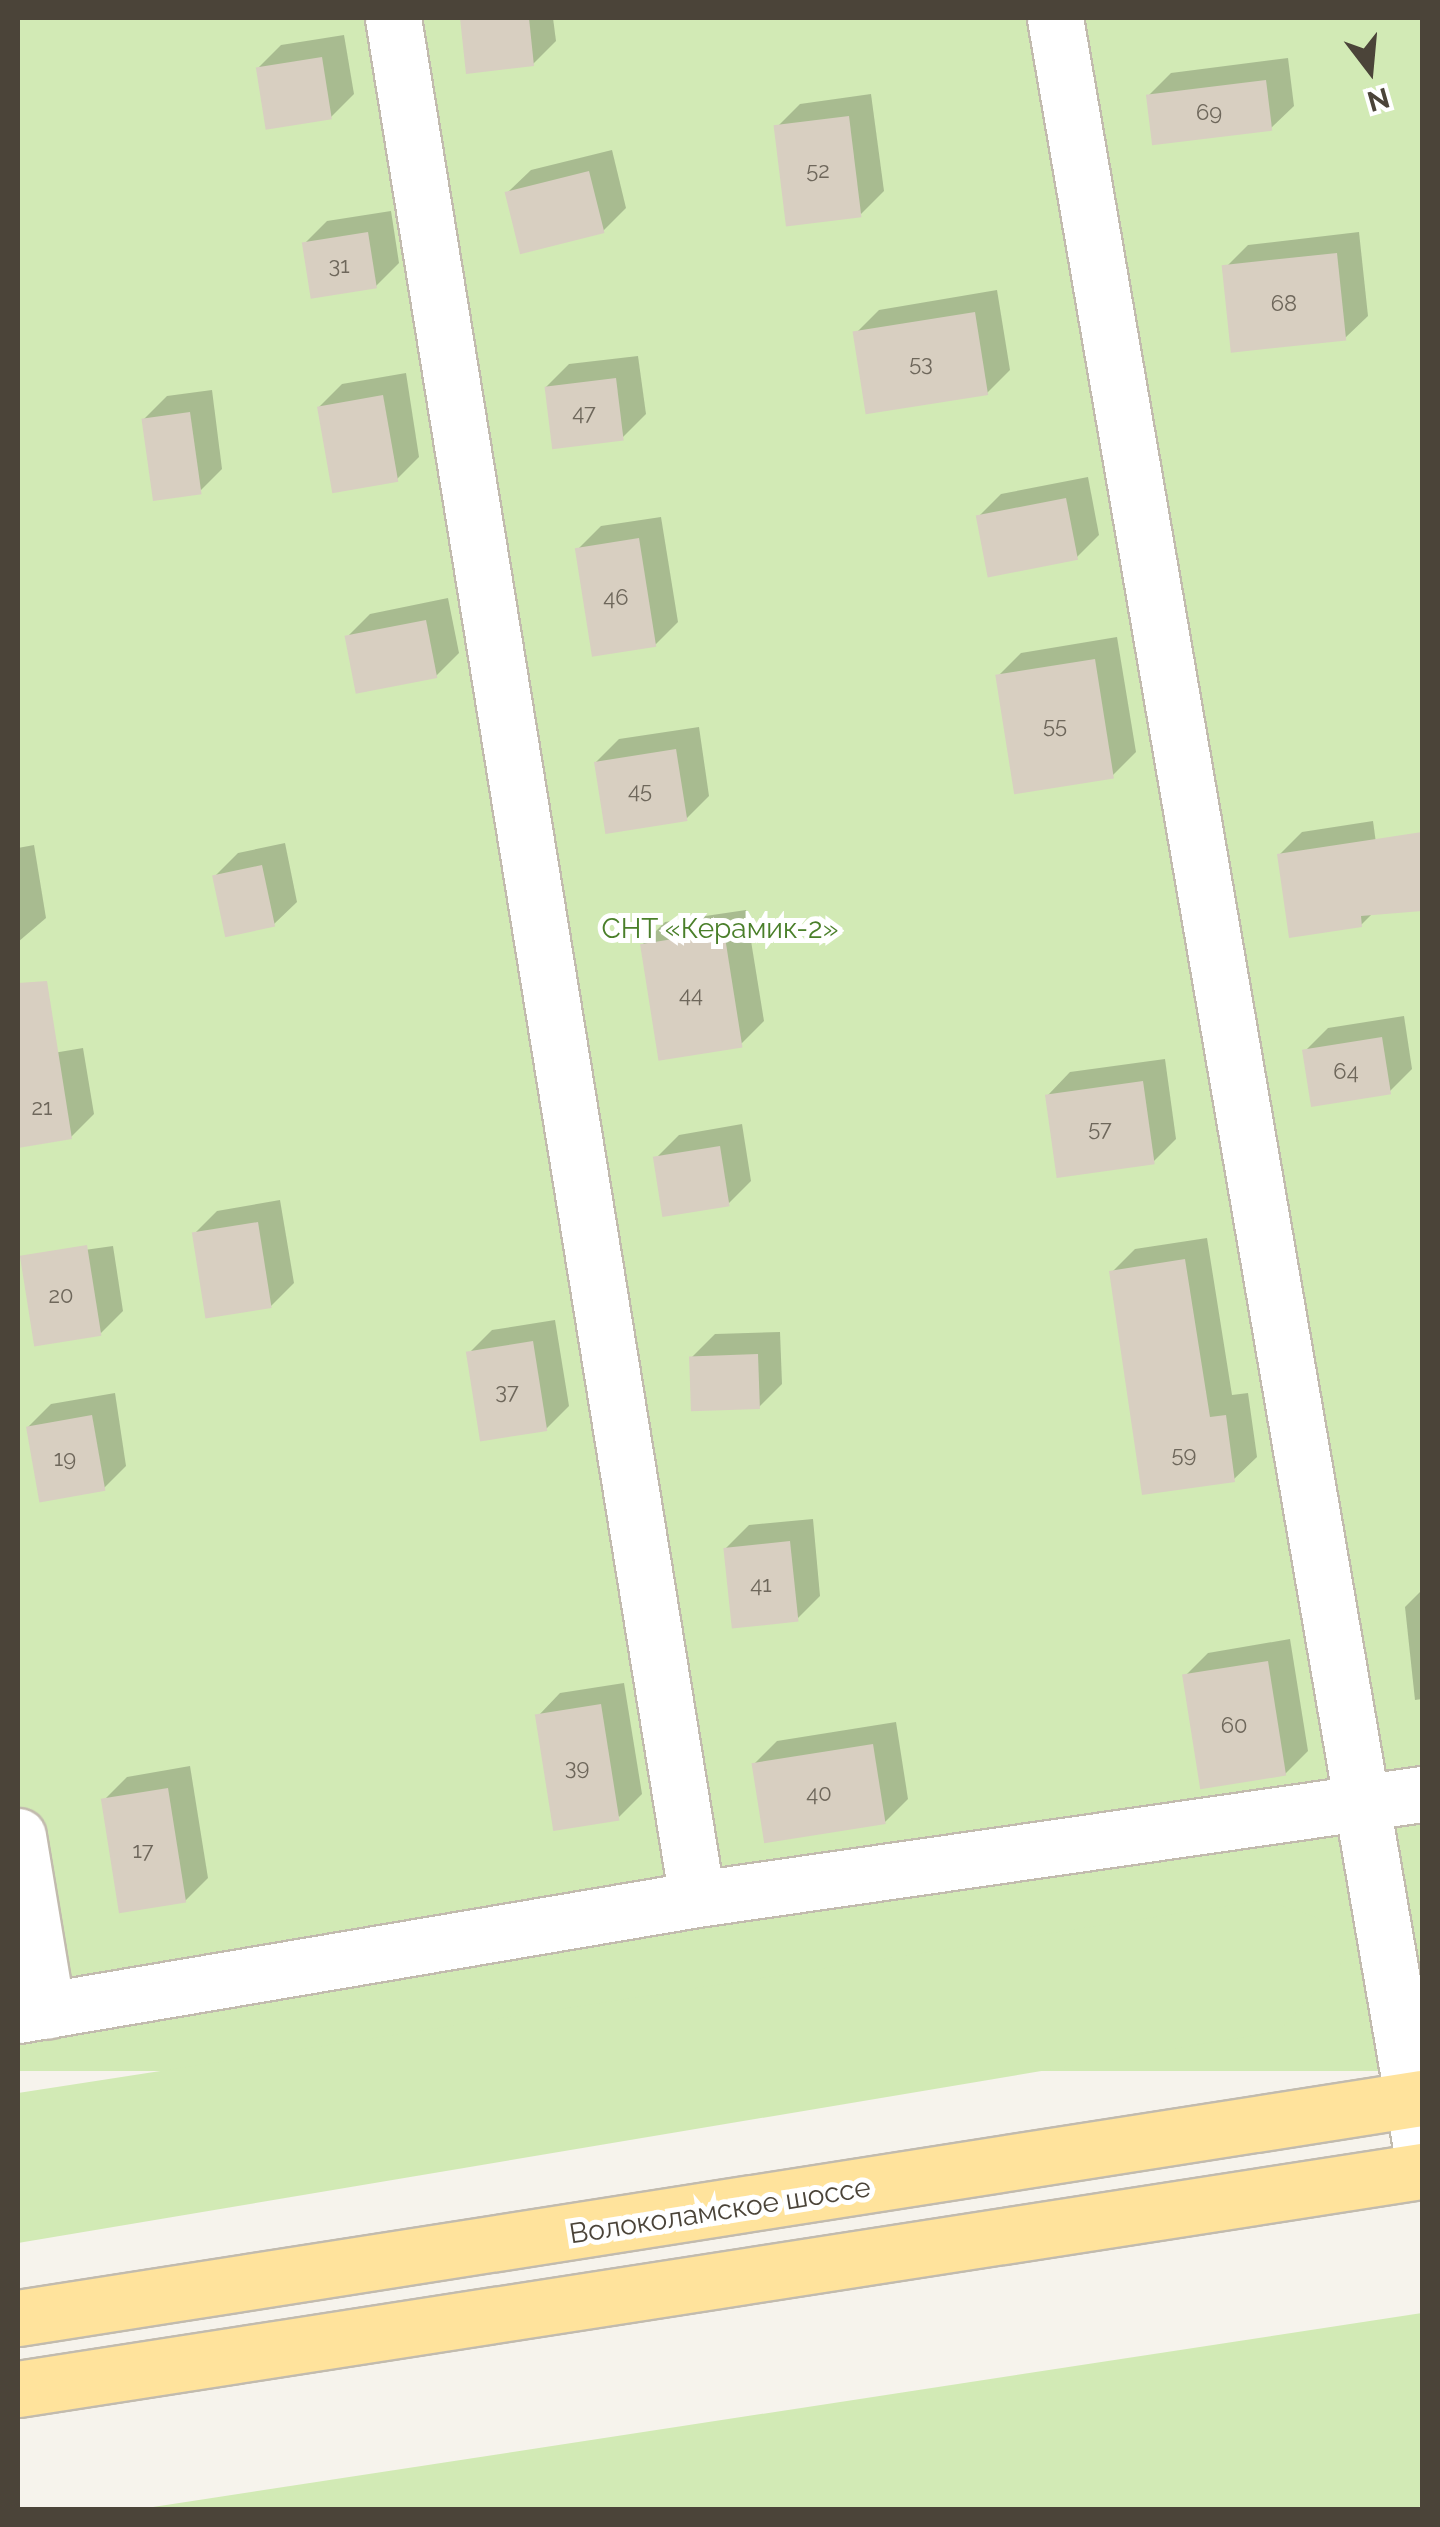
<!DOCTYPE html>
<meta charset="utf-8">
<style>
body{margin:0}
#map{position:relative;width:1440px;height:2527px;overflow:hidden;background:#f6f3ec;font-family:Raleway,sans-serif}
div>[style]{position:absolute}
.green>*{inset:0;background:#d2eab5;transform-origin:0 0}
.shadow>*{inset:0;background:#0003}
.building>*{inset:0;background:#d8cfc1;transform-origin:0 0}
.roads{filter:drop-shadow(2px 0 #c2bbae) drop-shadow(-2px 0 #c2bbae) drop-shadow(0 2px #c2bbae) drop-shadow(0 -2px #c2bbae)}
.minor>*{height:55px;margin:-27.5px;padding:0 27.5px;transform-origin:27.5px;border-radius:27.5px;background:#fff}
.major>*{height:55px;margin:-27.5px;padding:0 27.5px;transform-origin:27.5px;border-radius:27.5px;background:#ffe39c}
span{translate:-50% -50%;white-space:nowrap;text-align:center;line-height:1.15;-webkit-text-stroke:10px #fff;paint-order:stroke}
.number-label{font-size:22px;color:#6e675b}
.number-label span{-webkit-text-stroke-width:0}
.park-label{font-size:28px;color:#4a7f2a}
.street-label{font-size:28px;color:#4b4439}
.frame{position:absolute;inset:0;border:20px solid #4b4439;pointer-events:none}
.north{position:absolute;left:1320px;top:20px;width:100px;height:100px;-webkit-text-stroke:8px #fff;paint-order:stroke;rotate:164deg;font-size:28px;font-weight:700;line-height:40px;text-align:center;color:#4b4439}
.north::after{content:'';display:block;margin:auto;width:35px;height:45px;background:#4b4439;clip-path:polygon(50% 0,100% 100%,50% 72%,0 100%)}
</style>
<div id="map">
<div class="green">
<i style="left:18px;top:18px;width:1404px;height:2053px"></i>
<i style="clip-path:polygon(1265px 1900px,1318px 1918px,1346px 1958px,1279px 2031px,18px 2243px,18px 2093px)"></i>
<i style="clip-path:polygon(1422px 2313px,1422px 2506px,1412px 2509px,140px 2509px)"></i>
</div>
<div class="shadow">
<i style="clip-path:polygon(462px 18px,553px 18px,556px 41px,533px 64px,469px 71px)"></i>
<i style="clip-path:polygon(344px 35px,354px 94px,331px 117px,258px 68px,281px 45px)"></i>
<i style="clip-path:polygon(1288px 58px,1294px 106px,1271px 128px,1148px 96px,1171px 73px)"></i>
<i style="clip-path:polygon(871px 94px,884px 191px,861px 214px,777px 127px,800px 104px)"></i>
<i style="clip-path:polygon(612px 150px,626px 208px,603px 231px,508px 192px,531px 170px)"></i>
<i style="clip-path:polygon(391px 211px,399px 263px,376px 286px,304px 244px,327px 221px)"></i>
<i style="clip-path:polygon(1359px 232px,1368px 316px,1345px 338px,1225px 268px,1248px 245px)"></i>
<i style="clip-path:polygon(997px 290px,1010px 370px,987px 393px,856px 333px,879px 310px)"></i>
<i style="clip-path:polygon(638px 356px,646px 414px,623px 437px,546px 387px,569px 364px)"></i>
<i style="clip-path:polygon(406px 373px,419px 457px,396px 480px,319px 407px,342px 384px)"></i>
<i style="clip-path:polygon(212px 390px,222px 469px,199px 492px,144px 419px,167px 396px)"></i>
<i style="clip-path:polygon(1088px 477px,1099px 535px,1076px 558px,978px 517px,1001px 494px)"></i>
<i style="clip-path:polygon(661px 517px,678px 622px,655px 645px,578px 549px,601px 526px)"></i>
<i style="clip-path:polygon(448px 598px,459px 653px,436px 676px,347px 637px,370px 614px)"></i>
<i style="clip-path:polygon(1117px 637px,1136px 752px,1113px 775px,998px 676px,1021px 653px)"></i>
<i style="clip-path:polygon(699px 727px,709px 796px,686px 819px,596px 762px,619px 739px)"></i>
<i style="clip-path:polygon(1373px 821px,1384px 902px,1361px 925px,1279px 855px,1302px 832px)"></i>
<i style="clip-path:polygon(285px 843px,297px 902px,274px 924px,215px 876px,238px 853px)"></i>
<i style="clip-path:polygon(34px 845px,46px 918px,18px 942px,18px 848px)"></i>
<i style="clip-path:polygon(746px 910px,764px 1021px,741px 1044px,642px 945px,665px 922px)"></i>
<i style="clip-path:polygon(1404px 1016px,1412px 1069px,1389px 1092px,1305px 1051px,1328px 1028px)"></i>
<i style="clip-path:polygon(83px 1048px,94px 1114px,71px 1137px,18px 1145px,18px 1059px)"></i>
<i style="clip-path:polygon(1165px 1059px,1176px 1139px,1153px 1162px,1048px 1095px,1070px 1072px)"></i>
<i style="clip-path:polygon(742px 1124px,751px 1181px,728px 1204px,656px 1158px,679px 1135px)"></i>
<i style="clip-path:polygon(280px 1200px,294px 1283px,271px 1306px,194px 1234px,217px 1211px)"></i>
<i style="clip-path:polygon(1207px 1238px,1232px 1395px,1248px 1393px,1257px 1457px,1234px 1479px,1112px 1272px,1135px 1249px)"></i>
<i style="clip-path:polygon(113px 1246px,123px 1311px,100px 1334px,49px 1255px)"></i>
<i style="clip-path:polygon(555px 1320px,569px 1406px,546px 1429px,469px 1353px,492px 1330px)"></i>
<i style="clip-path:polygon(780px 1332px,782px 1384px,759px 1407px,692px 1357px,715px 1334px)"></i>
<i style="clip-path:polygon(115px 1393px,126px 1466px,103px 1489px,28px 1427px,51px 1404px)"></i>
<i style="clip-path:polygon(813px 1519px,820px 1596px,797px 1619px,726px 1548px,749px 1525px)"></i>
<i style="clip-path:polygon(1422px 1590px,1422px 1699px,1415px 1700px,1405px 1607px)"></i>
<i style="clip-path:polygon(1290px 1639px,1308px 1751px,1285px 1774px,1185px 1676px,1208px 1653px)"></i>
<i style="clip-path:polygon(624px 1683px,642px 1794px,619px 1817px,538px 1716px,560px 1693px)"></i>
<i style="clip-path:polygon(896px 1722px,908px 1799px,885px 1822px,754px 1764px,777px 1741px)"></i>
<i style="clip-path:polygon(190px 1766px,208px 1878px,185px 1901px,104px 1800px,127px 1777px)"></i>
</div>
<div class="building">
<i style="clip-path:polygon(460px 18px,529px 18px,534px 66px,466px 74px)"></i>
<i style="left:322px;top:57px;width:63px;height:67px;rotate:81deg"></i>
<i style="left:1266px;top:80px;width:51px;height:121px;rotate:83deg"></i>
<i style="left:849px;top:116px;width:102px;height:76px;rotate:83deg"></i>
<i style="left:589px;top:171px;width:64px;height:87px;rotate:76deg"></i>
<i style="left:368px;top:232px;width:57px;height:67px;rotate:81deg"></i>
<i style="left:1337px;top:253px;width:88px;height:116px;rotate:84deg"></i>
<i style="left:975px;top:312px;width:84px;height:124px;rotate:81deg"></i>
<i style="left:616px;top:378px;width:63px;height:72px;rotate:83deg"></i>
<i style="left:383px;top:395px;width:88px;height:67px;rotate:80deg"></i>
<i style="left:190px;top:412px;width:83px;height:49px;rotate:82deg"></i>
<i style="left:1066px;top:498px;width:63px;height:92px;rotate:79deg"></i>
<i style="left:639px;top:538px;width:110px;height:65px;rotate:81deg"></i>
<i style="left:426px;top:620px;width:59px;height:83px;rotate:79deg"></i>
<i style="left:1095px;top:659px;width:121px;height:101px;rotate:81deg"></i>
<i style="left:676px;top:749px;width:73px;height:83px;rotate:81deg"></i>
<i style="clip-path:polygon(1422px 832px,1422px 911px,1361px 916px,1362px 927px,1289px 938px,1277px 854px)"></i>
<i style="left:262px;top:865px;width:63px;height:51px;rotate:78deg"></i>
<i style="left:724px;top:931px;width:118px;height:85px;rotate:81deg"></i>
<i style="clip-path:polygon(47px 981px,72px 1139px,18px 1148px,18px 983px)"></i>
<i style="left:1382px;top:1037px;width:58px;height:81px;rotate:81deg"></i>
<i style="left:1143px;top:1081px;width:84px;height:99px;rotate:82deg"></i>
<i style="left:720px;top:1146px;width:61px;height:68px;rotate:81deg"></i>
<i style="left:258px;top:1222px;width:87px;height:67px;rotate:81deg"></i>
<i style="left:87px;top:1245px;width:92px;height:68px;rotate:81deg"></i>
<i style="clip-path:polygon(1185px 1259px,1210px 1417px,1226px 1415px,1235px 1482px,1142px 1495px,1109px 1271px)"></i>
<i style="left:533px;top:1341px;width:91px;height:68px;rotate:81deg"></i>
<i style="left:758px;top:1354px;width:55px;height:69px;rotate:88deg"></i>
<i style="left:92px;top:1415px;width:77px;height:67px;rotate:80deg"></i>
<i style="left:790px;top:1541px;width:81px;height:67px;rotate:84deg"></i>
<i style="left:1268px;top:1661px;width:116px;height:87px;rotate:81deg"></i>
<i style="left:601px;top:1704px;width:118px;height:67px;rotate:81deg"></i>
<i style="left:873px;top:1744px;width:81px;height:123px;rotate:81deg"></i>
<i style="left:168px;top:1788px;width:116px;height:68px;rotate:81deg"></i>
</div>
<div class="roads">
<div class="minor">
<i style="left:393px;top:18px;width:1905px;rotate:80.82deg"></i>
<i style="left:1055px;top:18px;width:2167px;rotate:80.25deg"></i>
<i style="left:18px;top:1836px;width:177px;rotate:80.6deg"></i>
<i style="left:18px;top:2015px;width:689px;rotate:-9.69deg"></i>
<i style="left:697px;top:1899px;width:733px;rotate:-8.24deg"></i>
</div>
<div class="major">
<i style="left:18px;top:2318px;width:1421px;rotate:-8.91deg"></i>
<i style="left:18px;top:2389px;width:1421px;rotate:-8.83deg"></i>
</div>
</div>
<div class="number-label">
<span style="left:1209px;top:113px">69</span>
<span style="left:818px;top:171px">52</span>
<span style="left:339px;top:266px">31</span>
<span style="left:1284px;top:304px">68</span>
<span style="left:921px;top:364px">53</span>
<span style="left:584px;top:413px">47</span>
<span style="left:616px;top:598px">46</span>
<span style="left:1055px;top:726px">55</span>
<span style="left:640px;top:791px">45</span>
<span style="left:691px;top:995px">44</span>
<span style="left:1346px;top:1072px">64</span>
<span style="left:42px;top:1108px">21</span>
<span style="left:1100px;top:1129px">57</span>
<span style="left:61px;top:1296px">20</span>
<span style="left:507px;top:1392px">37</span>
<span style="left:1184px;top:1455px">59</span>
<span style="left:65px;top:1459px">19</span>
<span style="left:761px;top:1585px">41</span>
<span style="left:1234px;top:1726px">60</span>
<span style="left:577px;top:1768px">39</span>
<span style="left:819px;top:1794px">40</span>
<span style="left:143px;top:1851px">17</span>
</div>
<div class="park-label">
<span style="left:720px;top:929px">СНТ «Керамик-2»</span>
</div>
<div class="street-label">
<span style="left:720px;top:2211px;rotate:-9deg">Волоколамское шоссе</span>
</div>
<div class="frame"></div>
<div class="north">N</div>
</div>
